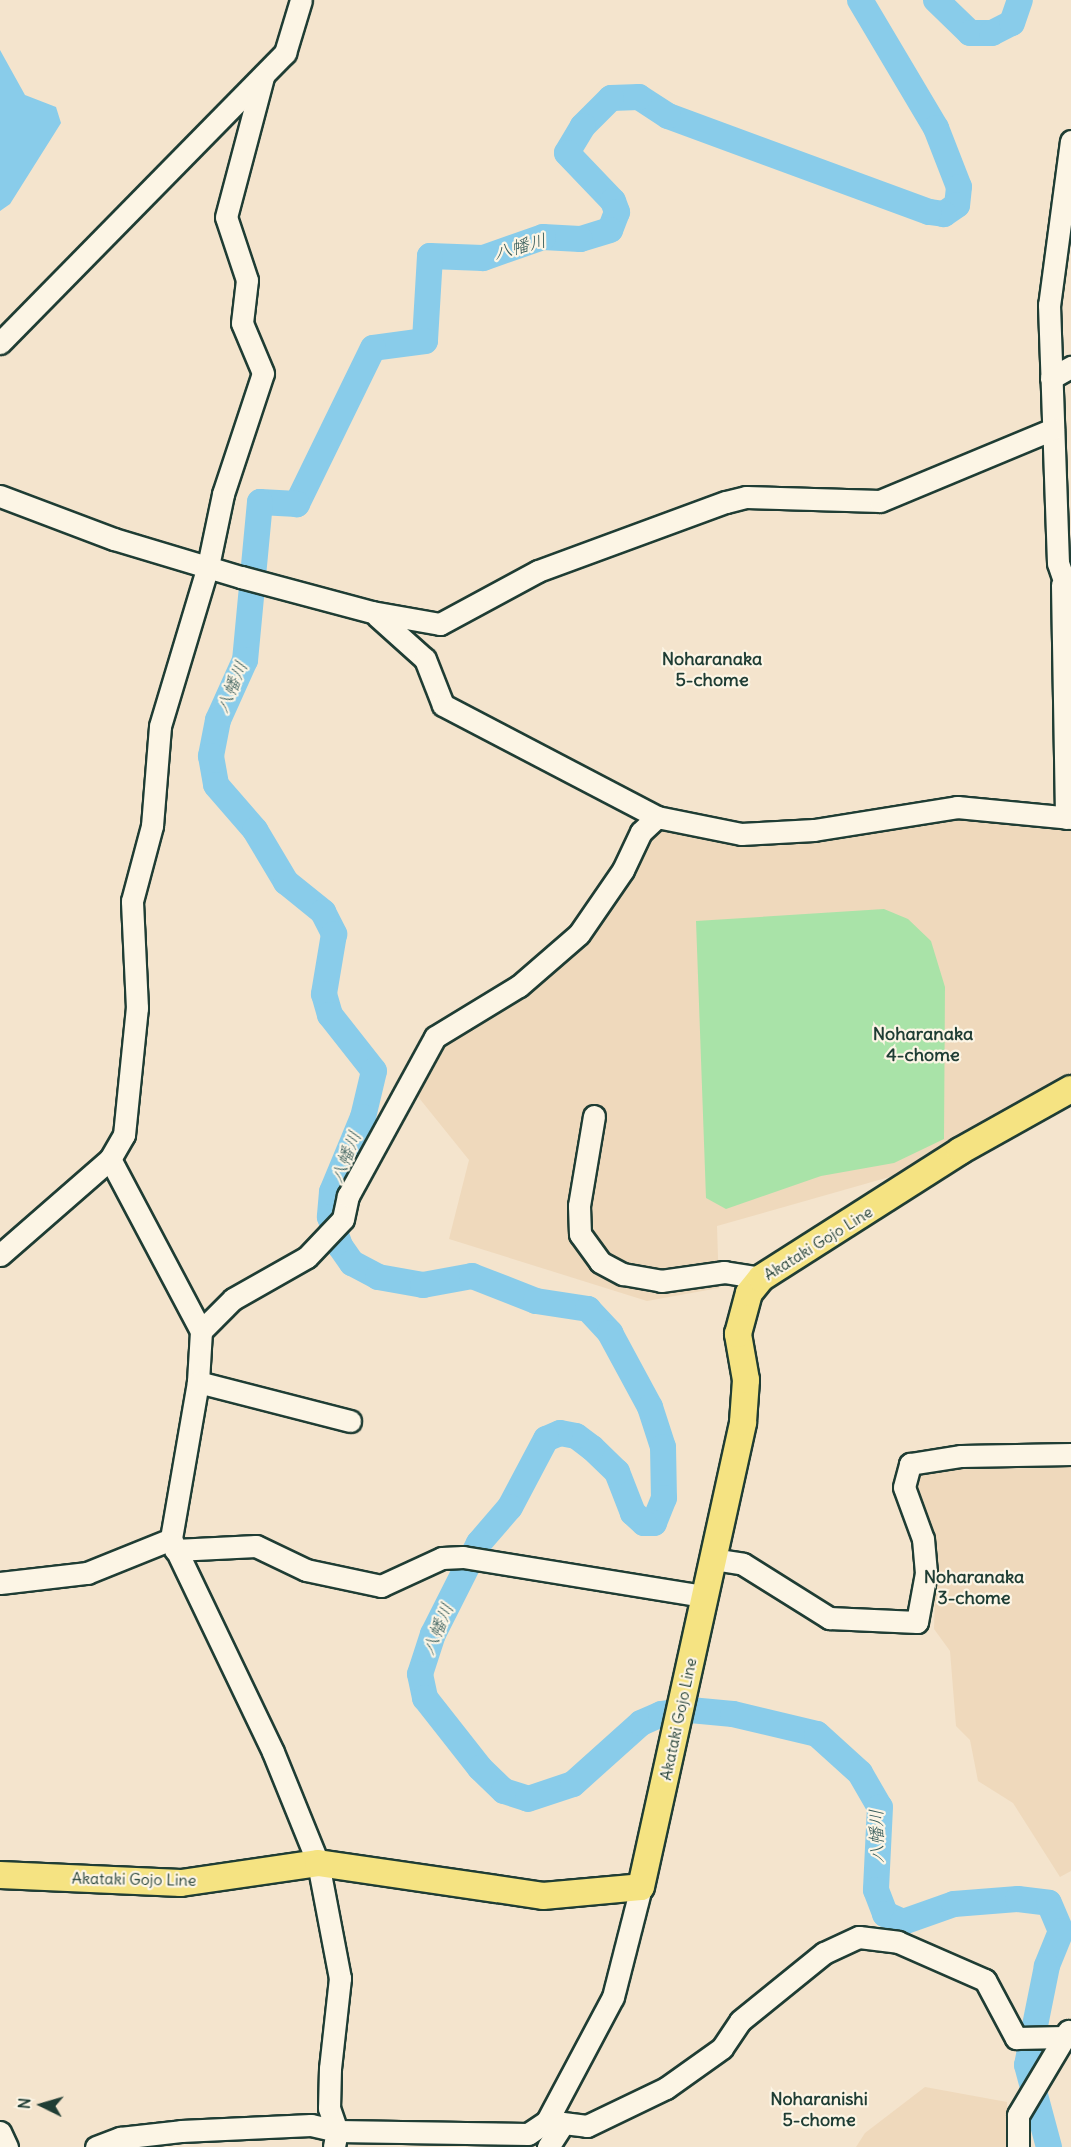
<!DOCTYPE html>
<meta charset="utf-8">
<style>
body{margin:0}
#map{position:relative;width:1071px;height:2147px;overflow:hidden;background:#f4e4cd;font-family:Delius,"Klee One",sans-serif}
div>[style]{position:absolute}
.built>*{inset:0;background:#efd9bc}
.green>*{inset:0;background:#a9e3a8}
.water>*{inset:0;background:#89ccea}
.river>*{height:26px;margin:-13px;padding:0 13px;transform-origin:13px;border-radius:13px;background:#89ccea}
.roads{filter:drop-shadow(2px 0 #1f3d34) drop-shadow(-2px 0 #1f3d34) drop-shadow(0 2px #1f3d34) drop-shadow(0 -2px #1f3d34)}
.minor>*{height:21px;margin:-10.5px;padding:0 10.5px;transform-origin:10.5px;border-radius:10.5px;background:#fcf5e5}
.major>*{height:26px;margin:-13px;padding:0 13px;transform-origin:13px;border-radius:13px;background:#f5e382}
span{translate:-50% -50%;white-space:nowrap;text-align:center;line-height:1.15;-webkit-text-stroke:4.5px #fcf5e5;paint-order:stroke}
.street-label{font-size:16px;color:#1f3d34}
.water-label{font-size:18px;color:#345a58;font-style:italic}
.neighbourhood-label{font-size:18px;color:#1f3d34;font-weight:700}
.north{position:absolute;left:12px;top:2075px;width:60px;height:60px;-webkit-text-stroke:4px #fcf5e5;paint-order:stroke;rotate:275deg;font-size:16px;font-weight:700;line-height:24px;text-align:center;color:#1f3d34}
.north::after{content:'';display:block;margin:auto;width:21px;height:27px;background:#1f3d34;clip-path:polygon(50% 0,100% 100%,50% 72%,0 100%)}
</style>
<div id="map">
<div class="built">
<i style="clip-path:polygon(947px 813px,1071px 823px,1071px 1077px,893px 1176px,717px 1226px,719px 1288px,647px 1301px,449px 1239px,469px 1160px,411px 1088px,437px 1040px,542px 975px,654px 825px,705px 834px)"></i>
<i style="clip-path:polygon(1071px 1461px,1071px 1871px,1060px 1877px,1013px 1803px,978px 1781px,970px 1740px,956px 1726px,950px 1651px,934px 1629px,936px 1555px,914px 1483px,933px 1464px)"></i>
<i style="clip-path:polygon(925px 2087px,1007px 2102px,1007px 2147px,856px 2147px,865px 2133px)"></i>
</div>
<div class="green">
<i style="clip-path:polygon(884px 909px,908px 919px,931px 941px,945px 987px,944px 1139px,894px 1163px,821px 1176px,726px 1209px,706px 1198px,696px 921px)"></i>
</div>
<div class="water">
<i style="clip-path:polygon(0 50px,25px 95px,56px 107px,61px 123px,10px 204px,0 211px)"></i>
</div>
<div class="river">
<i style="left:860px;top:0;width:149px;rotate:59.3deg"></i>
<i style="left:936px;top:128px;width:63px;rotate:68.7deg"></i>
<i style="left:959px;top:187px;width:18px;rotate:96deg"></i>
<i style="left:957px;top:205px;width:16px;rotate:145deg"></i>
<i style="left:944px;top:214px;width:15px;rotate:-172deg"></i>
<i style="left:929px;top:212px;width:278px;rotate:-159.8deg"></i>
<i style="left:668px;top:116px;width:35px;rotate:-147deg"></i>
<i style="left:639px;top:97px;width:28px;rotate:178deg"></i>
<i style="left:611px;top:98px;width:40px;rotate:135deg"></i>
<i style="left:583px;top:126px;width:31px;rotate:121deg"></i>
<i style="left:567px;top:153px;width:66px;rotate:46.2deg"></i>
<i style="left:613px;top:201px;width:12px;rotate:70deg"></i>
<i style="left:617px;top:212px;width:19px;rotate:111deg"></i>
<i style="left:610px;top:230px;width:31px;rotate:163deg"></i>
<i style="left:580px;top:239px;width:37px;rotate:-177deg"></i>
<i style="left:543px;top:237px;width:64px;rotate:160.7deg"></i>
<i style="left:483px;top:258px;width:53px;rotate:-177.8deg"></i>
<i style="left:430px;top:256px;width:85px;rotate:93.4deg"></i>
<i style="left:425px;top:341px;width:52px;rotate:172.3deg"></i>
<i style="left:373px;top:348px;width:174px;rotate:116deg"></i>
<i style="left:297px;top:504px;width:37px;rotate:-177deg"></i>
<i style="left:260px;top:502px;width:159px;rotate:95.4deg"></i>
<i style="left:245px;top:660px;width:66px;rotate:114.2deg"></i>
<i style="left:218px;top:720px;width:37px;rotate:101deg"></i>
<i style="left:211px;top:756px;width:29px;rotate:80deg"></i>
<i style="left:216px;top:785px;width:60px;rotate:49.1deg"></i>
<i style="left:255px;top:830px;width:61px;rotate:59.2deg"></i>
<i style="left:286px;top:882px;width:48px;rotate:39deg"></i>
<i style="left:323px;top:912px;width:25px;rotate:63deg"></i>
<i style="left:334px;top:934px;width:61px;rotate:99.5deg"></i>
<i style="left:324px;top:994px;width:22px;rotate:74deg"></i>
<i style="left:330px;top:1015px;width:71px;rotate:51.8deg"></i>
<i style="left:374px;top:1071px;width:47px;rotate:103.4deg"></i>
<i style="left:363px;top:1117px;width:81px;rotate:112.5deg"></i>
<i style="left:332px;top:1192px;width:25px;rotate:95deg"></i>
<i style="left:330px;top:1217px;width:31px;rotate:71deg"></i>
<i style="left:340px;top:1246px;width:21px;rotate:55deg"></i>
<i style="left:352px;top:1263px;width:30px;rotate:28deg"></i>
<i style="left:378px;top:1277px;width:46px;rotate:10.1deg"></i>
<i style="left:423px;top:1285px;width:50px;rotate:-10.4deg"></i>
<i style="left:472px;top:1276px;width:69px;rotate:21.3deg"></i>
<i style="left:536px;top:1301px;width:53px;rotate:8.7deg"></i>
<i style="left:588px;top:1309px;width:33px;rotate:47deg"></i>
<i style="left:610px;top:1333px;width:84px;rotate:61.6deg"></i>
<i style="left:650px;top:1407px;width:42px;rotate:72deg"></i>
<i style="left:663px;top:1447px;width:51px;rotate:88.9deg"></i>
<i style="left:664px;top:1498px;width:27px;rotate:112deg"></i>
<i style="left:654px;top:1523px;width:10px;rotate:180deg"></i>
<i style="left:644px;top:1523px;width:15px;rotate:-138deg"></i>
<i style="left:633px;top:1513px;width:44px;rotate:-111.3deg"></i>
<i style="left:617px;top:1472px;width:35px;rotate:-136deg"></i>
<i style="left:592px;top:1448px;width:20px;rotate:-143deg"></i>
<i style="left:576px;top:1436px;width:16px;rotate:-169deg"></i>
<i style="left:560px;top:1433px;width:15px;rotate:157deg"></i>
<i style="left:546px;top:1439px;width:77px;rotate:117.9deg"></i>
<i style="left:510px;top:1507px;width:48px;rotate:130.7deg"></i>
<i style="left:479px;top:1543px;width:102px;rotate:116.8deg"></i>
<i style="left:433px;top:1634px;width:42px;rotate:108deg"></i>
<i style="left:420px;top:1674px;width:25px;rotate:78deg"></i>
<i style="left:425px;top:1698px;width:89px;rotate:51.8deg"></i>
<i style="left:480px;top:1768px;width:33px;rotate:44deg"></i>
<i style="left:504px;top:1791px;width:25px;rotate:18deg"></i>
<i style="left:528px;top:1799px;width:47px;rotate:-18.4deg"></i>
<i style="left:573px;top:1784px;width:91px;rotate:-41.9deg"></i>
<i style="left:641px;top:1723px;width:22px;rotate:-24deg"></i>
<i style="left:661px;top:1714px;width:29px;rotate:-8deg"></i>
<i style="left:690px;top:1710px;width:43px;rotate:5.3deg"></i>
<i style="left:733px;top:1714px;width:86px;rotate:13.4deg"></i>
<i style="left:817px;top:1734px;width:58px;rotate:42.2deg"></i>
<i style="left:860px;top:1773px;width:39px;rotate:60deg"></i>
<i style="left:880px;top:1807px;width:83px;rotate:92.8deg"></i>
<i style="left:876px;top:1890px;width:26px;rotate:69deg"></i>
<i style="left:885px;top:1914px;width:20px;rotate:24deg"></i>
<i style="left:903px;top:1922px;width:54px;rotate:-19.4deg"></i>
<i style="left:954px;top:1904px;width:64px;rotate:-4.5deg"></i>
<i style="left:1018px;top:1899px;width:31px;rotate:7deg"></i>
<i style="left:1049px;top:1903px;width:30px;rotate:67deg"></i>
<i style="left:1061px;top:1931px;width:38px;rotate:112deg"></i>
<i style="left:1047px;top:1966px;width:101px;rotate:101.4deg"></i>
<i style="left:1027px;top:2065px;width:85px;rotate:75deg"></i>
<i style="left:936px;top:0;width:47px;rotate:44.1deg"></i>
<i style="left:970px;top:33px;width:22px"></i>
<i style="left:992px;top:33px;width:22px;rotate:-27deg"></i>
<i style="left:1012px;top:23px;width:24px;rotate:-71deg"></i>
</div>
<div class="roads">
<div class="minor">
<i style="left:1071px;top:141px;width:165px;rotate:97.6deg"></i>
<i style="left:1049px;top:305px;width:258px;rotate:88deg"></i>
<i style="left:1058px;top:563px;width:40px;rotate:71.1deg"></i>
<i style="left:0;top:343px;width:407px;rotate:-45.5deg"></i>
<i style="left:285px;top:53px;width:55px;rotate:-73.2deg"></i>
<i style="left:1051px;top:378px;width:23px;rotate:-29deg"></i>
<i style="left:0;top:496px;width:122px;rotate:20.7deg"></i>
<i style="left:114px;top:539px;width:133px;rotate:16.7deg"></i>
<i style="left:241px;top:577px;width:136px;rotate:15deg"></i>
<i style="left:372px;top:612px;width:69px;rotate:10deg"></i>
<i style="left:440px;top:624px;width:111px;rotate:-28.4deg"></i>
<i style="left:538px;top:571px;width:200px;rotate:-20.2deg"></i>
<i style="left:726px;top:502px;width:21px;rotate:-14deg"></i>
<i style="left:746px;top:497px;width:134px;rotate:1.7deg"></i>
<i style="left:880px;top:501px;width:187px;rotate:-22.6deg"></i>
<i style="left:1062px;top:585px;width:233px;rotate:89deg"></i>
<i style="left:377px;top:616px;width:64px;rotate:41.9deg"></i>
<i style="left:425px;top:659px;width:49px;rotate:68.6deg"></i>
<i style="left:443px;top:705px;width:242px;rotate:27.6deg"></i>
<i style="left:657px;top:817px;width:86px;rotate:11.4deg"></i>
<i style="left:741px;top:834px;width:73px;rotate:-3.1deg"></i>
<i style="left:814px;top:830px;width:145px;rotate:-9.1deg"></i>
<i style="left:957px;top:807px;width:115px;rotate:5.5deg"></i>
<i style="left:594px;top:1116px;width:91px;rotate:99.5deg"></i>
<i style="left:579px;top:1206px;width:28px;rotate:88deg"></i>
<i style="left:580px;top:1234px;width:34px;rotate:54deg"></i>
<i style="left:600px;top:1262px;width:26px;rotate:28deg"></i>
<i style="left:623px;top:1274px;width:39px;rotate:10deg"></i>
<i style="left:661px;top:1281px;width:64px;rotate:-8.1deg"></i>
<i style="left:724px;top:1272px;width:37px;rotate:9deg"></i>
<i style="left:110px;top:1159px;width:195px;rotate:62.1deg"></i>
<i style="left:201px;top:1331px;width:51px;rotate:93.4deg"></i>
<i style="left:198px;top:1382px;width:159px;rotate:99.8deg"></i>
<i style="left:171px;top:1539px;width:236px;rotate:64.4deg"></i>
<i style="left:273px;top:1752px;width:120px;rotate:67.9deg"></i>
<i style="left:318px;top:1863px;width:117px;rotate:79.2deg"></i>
<i style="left:340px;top:1978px;width:91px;rotate:96.3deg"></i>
<i style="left:330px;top:2068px;width:40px;rotate:91.4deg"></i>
<i style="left:329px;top:2108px;width:24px;rotate:71deg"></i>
<i style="left:337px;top:2131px;width:16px;rotate:101deg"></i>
<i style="left:0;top:1255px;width:146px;rotate:-41.1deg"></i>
<i style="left:110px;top:1159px;width:28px;rotate:-60deg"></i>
<i style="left:124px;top:1135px;width:128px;rotate:-84.2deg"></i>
<i style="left:137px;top:1008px;width:107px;rotate:-92.7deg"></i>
<i style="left:132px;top:901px;width:78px;rotate:-75.1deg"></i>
<i style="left:152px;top:826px;width:100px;rotate:-85.4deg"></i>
<i style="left:160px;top:726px;width:167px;rotate:-73.3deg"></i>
<i style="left:208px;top:566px;width:74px;rotate:-78.2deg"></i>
<i style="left:223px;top:494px;width:127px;rotate:-71.7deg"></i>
<i style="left:263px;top:373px;width:54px;rotate:-112.8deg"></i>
<i style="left:242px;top:323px;width:43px;rotate:-83.4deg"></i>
<i style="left:247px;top:280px;width:66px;rotate:-108.4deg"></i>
<i style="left:226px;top:217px;width:145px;rotate:-75.2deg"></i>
<i style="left:201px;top:1331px;width:45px;rotate:-45deg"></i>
<i style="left:233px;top:1299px;width:85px;rotate:-29.6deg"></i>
<i style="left:307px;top:1257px;width:52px;rotate:-46.5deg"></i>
<i style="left:343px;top:1219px;width:24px;rotate:-78deg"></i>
<i style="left:348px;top:1196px;width:181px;rotate:-61.3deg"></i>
<i style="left:435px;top:1037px;width:98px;rotate:-31.3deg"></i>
<i style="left:519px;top:986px;width:79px;rotate:-40.9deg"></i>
<i style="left:579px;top:934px;width:78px;rotate:-55.5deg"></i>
<i style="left:623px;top:870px;width:42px;rotate:-64.7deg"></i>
<i style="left:641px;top:832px;width:22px;rotate:-43deg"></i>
<i style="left:198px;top:1382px;width:157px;rotate:14.4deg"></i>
<i style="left:175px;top:1550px;width:81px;rotate:-2.8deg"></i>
<i style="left:256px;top:1546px;width:55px;rotate:25.6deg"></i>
<i style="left:306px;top:1570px;width:77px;rotate:12deg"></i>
<i style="left:381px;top:1586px;width:67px;rotate:-24.7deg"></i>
<i style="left:442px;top:1558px;width:21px;rotate:-3deg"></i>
<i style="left:463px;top:1557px;width:244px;rotate:9.2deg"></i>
<i style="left:713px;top:1559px;width:30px;rotate:9deg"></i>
<i style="left:743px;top:1564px;width:102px;rotate:32.1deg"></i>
<i style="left:829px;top:1618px;width:88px;rotate:2.6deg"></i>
<i style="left:917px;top:1622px;width:50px;rotate:-79.6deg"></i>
<i style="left:926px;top:1573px;width:34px;rotate:-95deg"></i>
<i style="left:923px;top:1539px;width:55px;rotate:-110.1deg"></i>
<i style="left:904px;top:1487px;width:24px;rotate:-75deg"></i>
<i style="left:910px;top:1464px;width:52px;rotate:-8.9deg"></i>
<i style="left:961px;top:1456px;width:110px;rotate:-1deg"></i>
<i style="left:0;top:1583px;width:88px;rotate:-6.6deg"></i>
<i style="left:87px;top:1573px;width:91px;rotate:-22deg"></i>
<i style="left:547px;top:2121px;width:40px;rotate:7.1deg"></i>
<i style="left:587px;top:2126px;width:88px;rotate:-25.7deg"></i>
<i style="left:666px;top:2088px;width:69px;rotate:-35.5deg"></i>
<i style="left:722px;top:2048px;width:32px;rotate:-56deg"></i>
<i style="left:740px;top:2021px;width:108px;rotate:-39deg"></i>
<i style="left:824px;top:1953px;width:38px;rotate:-25deg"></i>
<i style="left:859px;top:1937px;width:39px;rotate:7deg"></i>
<i style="left:898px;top:1942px;width:95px;rotate:23.6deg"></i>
<i style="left:985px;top:1980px;width:66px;rotate:61.9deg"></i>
<i style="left:1016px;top:2038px;width:49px;rotate:-1.2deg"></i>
<i style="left:0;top:2132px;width:17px;rotate:65deg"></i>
<i style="left:96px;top:2147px;width:26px;rotate:-21deg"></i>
<i style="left:120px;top:2138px;width:61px;rotate:-6.5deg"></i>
<i style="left:181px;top:2131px;width:130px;rotate:-2.6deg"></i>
<i style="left:311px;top:2125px;width:27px;rotate:13deg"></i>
<i style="left:337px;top:2131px;width:191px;rotate:0.9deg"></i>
<i style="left:528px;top:2134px;width:23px;rotate:-34deg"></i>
<i style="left:547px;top:2121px;width:140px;rotate:-62deg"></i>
<i style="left:613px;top:1997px;width:114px;rotate:-75.7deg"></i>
<i style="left:548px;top:2147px;width:24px;rotate:-57deg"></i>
<i style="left:1018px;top:2147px;width:32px;rotate:-90deg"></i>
<i style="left:1018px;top:2115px;width:98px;rotate:-59.2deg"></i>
</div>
<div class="major">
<i style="left:0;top:1875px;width:181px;rotate:2.5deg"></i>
<i style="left:181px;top:1883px;width:138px;rotate:-8.3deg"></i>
<i style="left:318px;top:1863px;width:227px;rotate:8.3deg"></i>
<i style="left:543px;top:1896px;width:98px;rotate:-5.2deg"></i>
<i style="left:641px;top:1887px;width:476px;rotate:-77.6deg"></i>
<i style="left:743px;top:1422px;width:42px;rotate:-85.9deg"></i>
<i style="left:746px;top:1380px;width:47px;rotate:-99.9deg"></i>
<i style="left:738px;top:1334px;width:42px;rotate:-75deg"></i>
<i style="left:749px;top:1293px;width:19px;rotate:-51deg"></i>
<i style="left:761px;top:1278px;width:236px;rotate:-32.5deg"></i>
<i style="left:960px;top:1151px;width:127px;rotate:-29.2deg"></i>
</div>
</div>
<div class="street-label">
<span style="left:818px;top:1243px;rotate:-32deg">Akataki Gojo Line</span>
<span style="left:678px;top:1719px;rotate:-78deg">Akataki Gojo Line</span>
<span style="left:134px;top:1879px;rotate:1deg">Akataki Gojo Line</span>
</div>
<div class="water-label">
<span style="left:520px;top:247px;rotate:-15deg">八幡川</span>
<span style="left:232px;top:687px;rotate:-67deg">八幡川</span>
<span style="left:346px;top:1157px;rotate:-68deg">八幡川</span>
<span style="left:438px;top:1629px;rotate:-67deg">八幡川</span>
<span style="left:877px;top:1836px;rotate:-91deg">八幡川</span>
</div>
<div class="neighbourhood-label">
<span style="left:712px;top:670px">Noharanaka<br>5-chome</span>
<span style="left:923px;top:1045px">Noharanaka<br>4-chome</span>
<span style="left:974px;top:1588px">Noharanaka<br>3-chome</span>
<span style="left:819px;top:2110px">Noharanishi<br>5-chome</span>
</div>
<div class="north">N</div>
</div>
